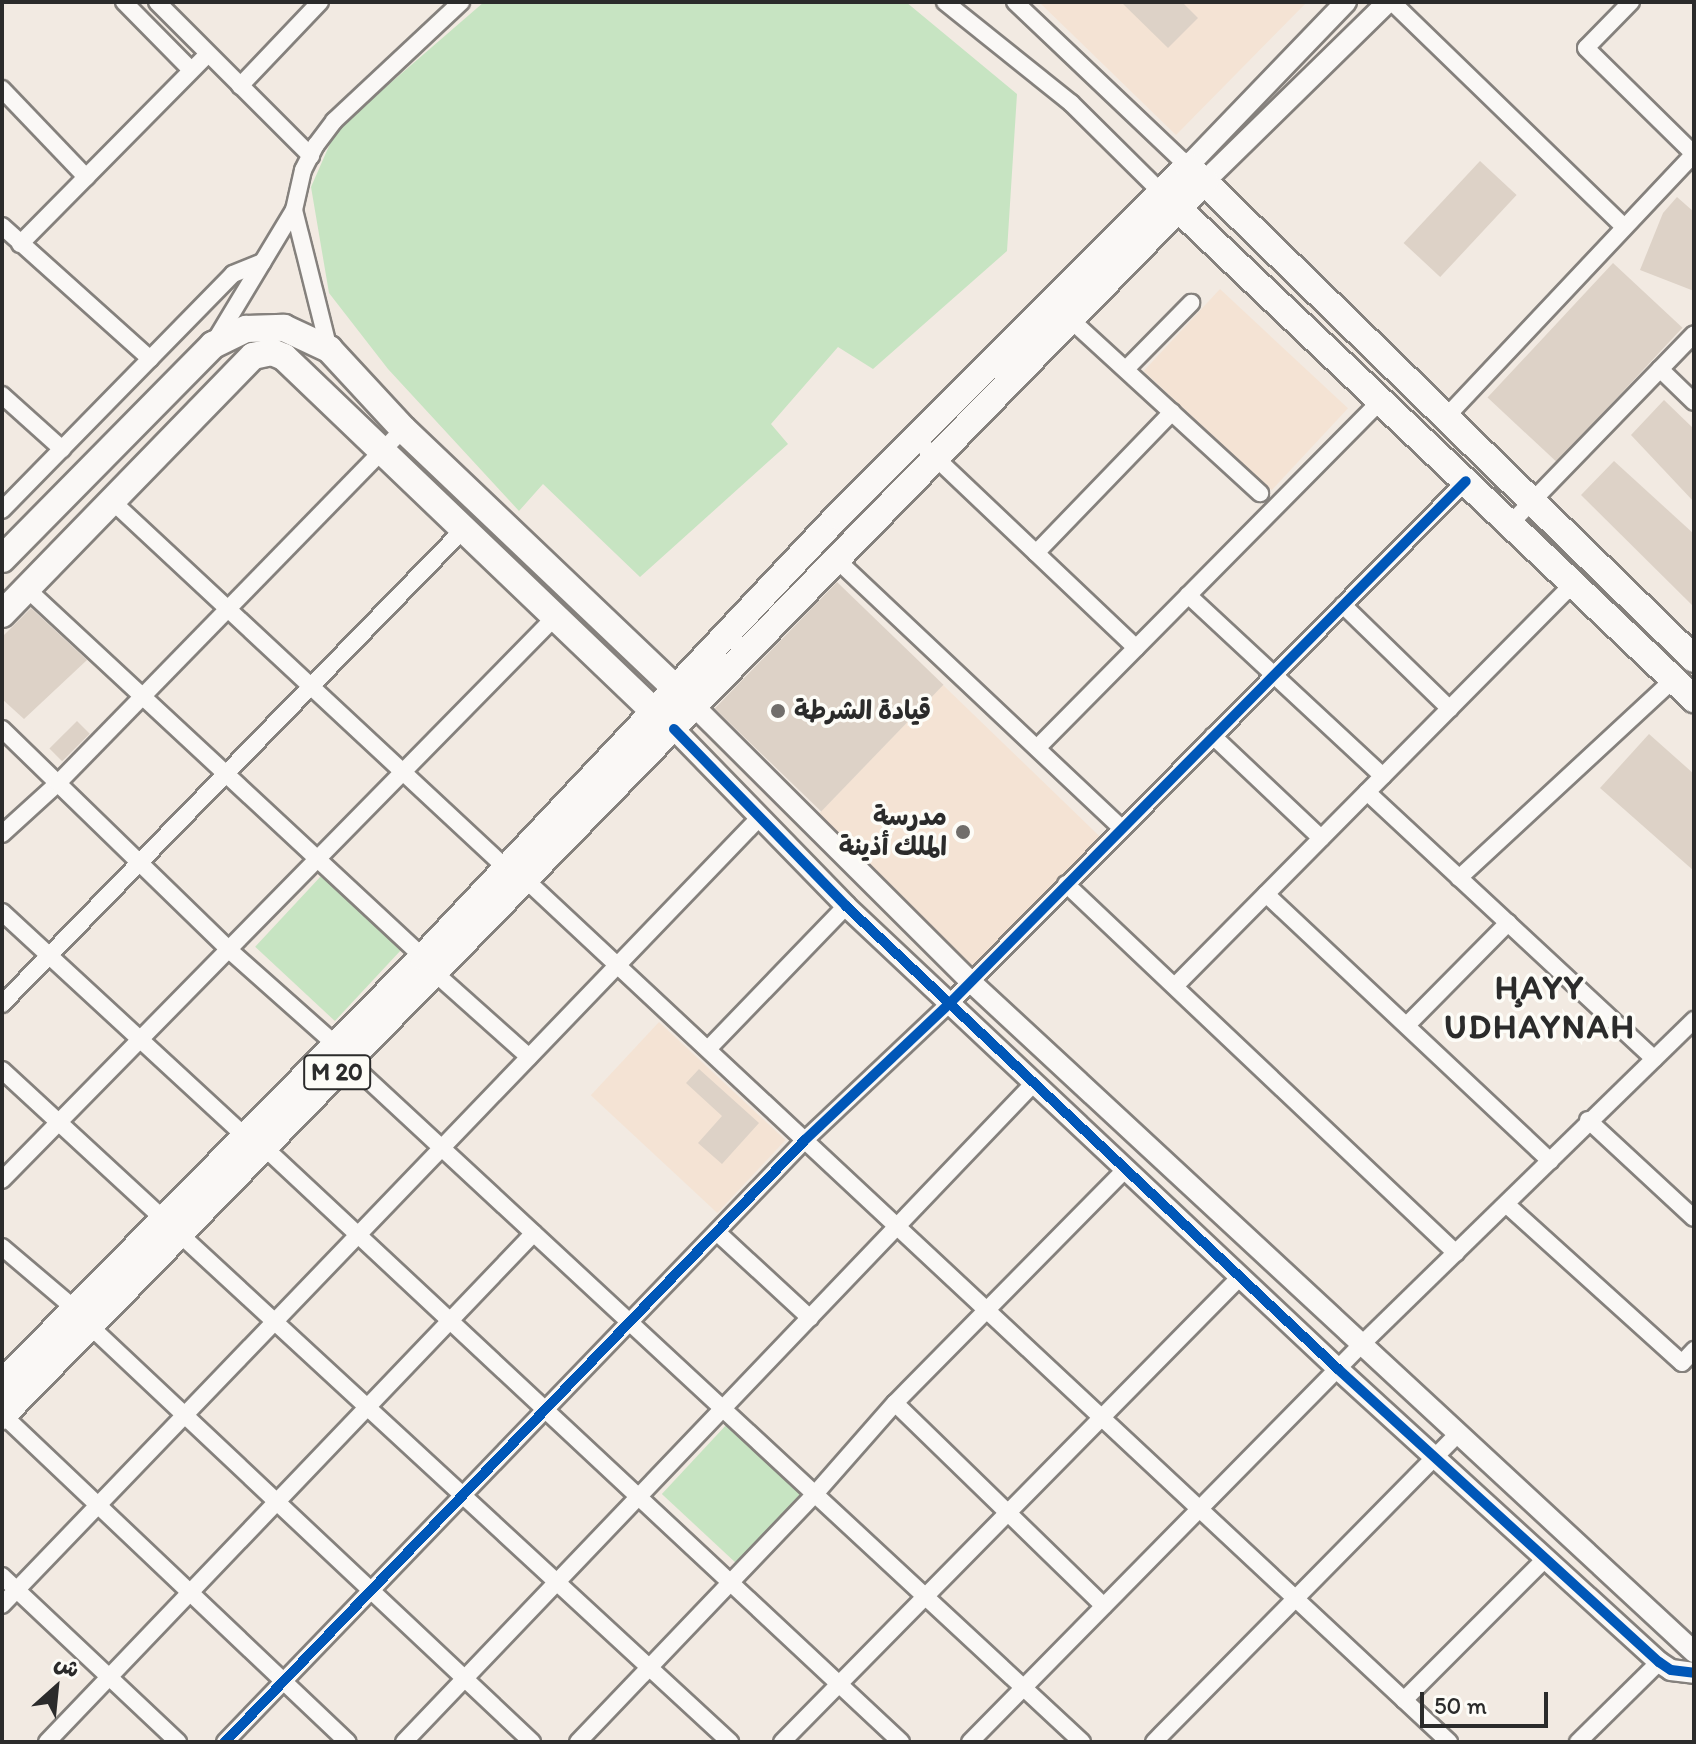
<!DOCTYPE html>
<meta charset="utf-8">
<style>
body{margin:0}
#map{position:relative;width:1696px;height:1744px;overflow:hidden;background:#f2eae2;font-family:Itim,"Playpen Sans Arabic",sans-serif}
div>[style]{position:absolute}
.built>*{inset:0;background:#f4e3d4;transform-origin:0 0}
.green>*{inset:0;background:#c7e4c2;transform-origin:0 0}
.building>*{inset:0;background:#ddd2c7;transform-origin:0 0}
.roads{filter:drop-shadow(2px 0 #85817d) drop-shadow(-2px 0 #85817d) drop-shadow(0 2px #85817d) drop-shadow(0 -2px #85817d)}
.minor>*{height:16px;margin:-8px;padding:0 8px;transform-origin:8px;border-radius:8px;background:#faf8f6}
.tertiary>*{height:20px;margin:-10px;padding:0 10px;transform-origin:10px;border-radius:10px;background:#faf8f6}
.primary>*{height:26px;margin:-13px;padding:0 13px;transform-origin:13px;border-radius:13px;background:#faf8f6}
.cycleway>*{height:10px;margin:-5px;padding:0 5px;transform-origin:5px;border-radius:5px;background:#0057b8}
.dots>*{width:22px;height:22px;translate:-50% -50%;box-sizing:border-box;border:4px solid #fdfcf7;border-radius:50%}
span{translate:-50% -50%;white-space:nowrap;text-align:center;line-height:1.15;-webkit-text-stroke:7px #fdfcf7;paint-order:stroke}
.shield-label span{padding:2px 6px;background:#fdfcf7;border:2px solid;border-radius:6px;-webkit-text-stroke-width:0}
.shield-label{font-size:24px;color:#2b2b2b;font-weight:700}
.poi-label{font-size:26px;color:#2b2b2b;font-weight:700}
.left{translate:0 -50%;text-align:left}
.right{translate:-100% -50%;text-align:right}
.district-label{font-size:34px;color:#2b2b2b;font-weight:700;letter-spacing:2px}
.frame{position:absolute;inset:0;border:4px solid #2b2b2b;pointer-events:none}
.north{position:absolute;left:16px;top:1648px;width:80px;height:80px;-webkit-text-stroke:6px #fdfcf7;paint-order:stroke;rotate:27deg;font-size:22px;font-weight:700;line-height:32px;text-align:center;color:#2b2b2b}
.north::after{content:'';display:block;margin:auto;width:28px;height:36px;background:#2b2b2b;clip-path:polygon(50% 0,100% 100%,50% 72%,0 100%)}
.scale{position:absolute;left:1420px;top:1692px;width:128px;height:36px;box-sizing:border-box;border:4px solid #2b2b2b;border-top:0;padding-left:10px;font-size:24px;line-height:28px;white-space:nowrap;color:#2b2b2b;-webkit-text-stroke:6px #fdfcf7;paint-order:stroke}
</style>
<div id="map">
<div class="built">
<i style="clip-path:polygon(1039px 2px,1307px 2px,1176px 135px)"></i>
<i style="left:1220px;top:289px;width:175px;height:112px;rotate:43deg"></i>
<i style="left:943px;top:685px;width:228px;height:185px;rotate:44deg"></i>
<i style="left:659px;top:1022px;width:173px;height:100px;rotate:43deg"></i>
</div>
<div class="green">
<i style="clip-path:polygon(484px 2px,906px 2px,1017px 94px,1007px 251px,873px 369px,838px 347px,771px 424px,788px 444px,640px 577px,543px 484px,519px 511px,388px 369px,329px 293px,311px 187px,336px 130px)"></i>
<i style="left:322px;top:875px;width:109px;height:98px;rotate:43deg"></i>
<i style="left:728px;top:1423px;width:105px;height:97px;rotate:43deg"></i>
</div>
<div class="building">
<i style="clip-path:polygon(1121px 2px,1182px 2px,1198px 18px,1168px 48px)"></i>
<i style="left:1480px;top:161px;width:50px;height:112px;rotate:43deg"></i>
<i style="clip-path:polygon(1677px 197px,1694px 212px,1694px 291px,1640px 270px,1663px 213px)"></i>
<i style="left:1613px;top:263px;width:95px;height:184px;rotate:43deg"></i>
<i style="clip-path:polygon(1664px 400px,1694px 429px,1694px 502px,1631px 435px)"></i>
<i style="clip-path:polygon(1614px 461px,1694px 534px,1694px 607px,1581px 495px)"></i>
<i style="left:837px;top:582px;width:148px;height:176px;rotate:44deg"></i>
<i style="clip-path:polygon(31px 608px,87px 660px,24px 719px,2px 699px,2px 637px)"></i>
<i style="left:77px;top:721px;width:18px;height:39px;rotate:45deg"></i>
<i style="clip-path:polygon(1649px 734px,1694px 774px,1694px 871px,1600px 788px)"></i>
<i style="clip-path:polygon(699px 1069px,759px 1123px,722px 1164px,698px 1143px,722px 1116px,686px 1083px)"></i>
</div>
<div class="roads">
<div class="minor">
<i style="left:124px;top:2px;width:95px;rotate:45.4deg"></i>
<i style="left:157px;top:2px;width:218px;rotate:45deg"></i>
<i style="left:945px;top:2px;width:161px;rotate:38.7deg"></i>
<i style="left:1071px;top:103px;width:127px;rotate:44.7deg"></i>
<i style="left:1015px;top:2px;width:238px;rotate:43.5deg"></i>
<i style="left:1392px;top:2px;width:323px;rotate:44.1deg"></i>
<i style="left:1631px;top:2px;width:64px;rotate:134.4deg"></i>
<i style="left:1586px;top:48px;width:151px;rotate:44.5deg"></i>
<i style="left:240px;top:86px;width:116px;rotate:-46.4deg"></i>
<i style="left:2px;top:89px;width:122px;rotate:46.3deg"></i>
<i style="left:294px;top:210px;width:143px;rotate:75.9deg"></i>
<i style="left:2px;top:226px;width:199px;rotate:41.9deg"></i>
<i style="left:20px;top:244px;width:267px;rotate:-45.3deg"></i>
<i style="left:1070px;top:319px;width:258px;rotate:42.5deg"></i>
<i style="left:215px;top:341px;width:153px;rotate:-58.9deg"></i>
<i style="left:294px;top:210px;width:41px;rotate:-77.3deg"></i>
<i style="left:303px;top:170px;width:28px;rotate:-63deg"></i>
<i style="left:316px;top:145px;width:30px;rotate:-53deg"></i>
<i style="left:334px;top:121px;width:174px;rotate:-43.1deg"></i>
<i style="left:1126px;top:369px;width:93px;rotate:-45.4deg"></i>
<i style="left:1660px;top:369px;width:47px;rotate:44.1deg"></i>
<i style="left:2px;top:395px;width:81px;rotate:42deg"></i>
<i style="left:1447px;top:416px;width:360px;rotate:-46.7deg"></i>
<i style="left:917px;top:440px;width:302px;rotate:43.5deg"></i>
<i style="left:112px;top:501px;width:540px;rotate:42.97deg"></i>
<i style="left:2px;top:510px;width:330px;rotate:-45.6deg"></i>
<i style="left:233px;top:274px;width:32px;rotate:-22deg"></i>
<i style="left:1511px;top:523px;width:263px;rotate:-45.9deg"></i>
<i style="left:1036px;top:553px;width:196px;rotate:-46deg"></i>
<i style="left:837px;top:560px;width:390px;rotate:43.3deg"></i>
<i style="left:27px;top:589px;width:541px;rotate:42.9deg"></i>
<i style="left:1188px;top:595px;width:266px;rotate:42.9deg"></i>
<i style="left:1343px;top:605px;width:149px;rotate:44.2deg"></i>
<i style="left:2px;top:729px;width:315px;rotate:44.2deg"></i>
<i style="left:228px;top:949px;width:143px;rotate:41.6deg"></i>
<i style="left:1213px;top:736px;width:149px;rotate:43.4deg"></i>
<i style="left:1037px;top:748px;width:492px;rotate:-45.3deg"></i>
<i style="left:1367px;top:792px;width:392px;rotate:42.9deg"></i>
<i style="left:2px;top:834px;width:76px;rotate:-42.3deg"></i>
<i style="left:58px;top:783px;width:494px;rotate:-45.7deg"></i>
<i style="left:1459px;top:878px;width:292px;rotate:-42.8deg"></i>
<i style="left:526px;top:880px;width:1263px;rotate:43.04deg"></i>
<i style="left:1066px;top:884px;width:537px;rotate:43.42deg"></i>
<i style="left:1266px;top:894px;width:390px;rotate:43.2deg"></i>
<i style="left:2px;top:912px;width:329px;rotate:42.7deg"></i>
<i style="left:435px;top:973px;width:126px;rotate:41.8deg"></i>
<i style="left:1176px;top:985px;width:564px;rotate:-45.29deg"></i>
<i style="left:2px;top:1004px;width:661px;rotate:-45.8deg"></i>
<i style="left:1407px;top:1025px;width:144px;rotate:-45.3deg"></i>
<i style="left:708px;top:1049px;width:199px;rotate:-46deg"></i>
<i style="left:348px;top:1061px;width:1001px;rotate:42.85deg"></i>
<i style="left:2px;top:1070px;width:991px;rotate:42.71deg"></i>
<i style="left:1588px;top:1120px;width:144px;rotate:42.8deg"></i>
<i style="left:265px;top:1148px;width:870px;rotate:43.04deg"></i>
<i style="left:2px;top:1180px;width:789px;rotate:-45.51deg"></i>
<i style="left:1506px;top:1204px;width:237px;rotate:42.1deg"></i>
<i style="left:1682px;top:1363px;width:18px;rotate:-47deg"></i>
<i style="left:719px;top:1234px;width:124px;rotate:42.7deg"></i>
<i style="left:2px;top:1247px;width:94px;rotate:40.3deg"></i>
<i style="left:90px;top:1326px;width:607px;rotate:43.26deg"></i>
<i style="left:895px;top:1403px;width:291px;rotate:44.2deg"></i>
<i style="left:3px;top:1415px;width:475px;rotate:43.5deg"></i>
<i style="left:2px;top:1576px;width:242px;rotate:43.3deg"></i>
<i style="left:2px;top:1605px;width:1093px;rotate:-46.11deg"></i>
<i style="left:1404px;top:1700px;width:199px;rotate:-45deg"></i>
<i style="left:47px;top:1742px;width:704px;rotate:-46.27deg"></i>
<i style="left:225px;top:1742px;width:836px;rotate:-46.07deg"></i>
<i style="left:805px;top:1140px;width:198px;rotate:-43.4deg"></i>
<i style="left:949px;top:1004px;width:735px;rotate:-45.33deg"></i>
<i style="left:404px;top:1742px;width:912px;rotate:-46.29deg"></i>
<i style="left:578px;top:1742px;width:343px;rotate:-46.3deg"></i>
<i style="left:815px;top:1494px;width:121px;rotate:-48.7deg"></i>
<i style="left:895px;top:1403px;width:329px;rotate:-45.4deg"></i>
<i style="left:782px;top:1742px;width:654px;rotate:-45.43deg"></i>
<i style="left:970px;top:1742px;width:556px;rotate:-45.44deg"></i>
<i style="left:1360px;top:1346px;width:467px;rotate:-44.3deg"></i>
<i style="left:1154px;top:1742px;width:431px;rotate:-45.4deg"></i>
<i style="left:1578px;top:1742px;width:114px;rotate:-44.6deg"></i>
</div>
<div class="tertiary">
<i style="left:1188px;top:166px;width:228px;rotate:-46.1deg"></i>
<i style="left:1205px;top:181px;width:256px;rotate:-44.4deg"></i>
<i style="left:694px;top:706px;width:391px;rotate:44.9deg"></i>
<i style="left:971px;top:982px;width:986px;rotate:42.82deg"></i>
<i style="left:674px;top:729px;width:247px;rotate:45.8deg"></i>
<i style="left:846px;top:906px;width:676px;rotate:43.26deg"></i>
<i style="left:1338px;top:1369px;width:435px;rotate:42.4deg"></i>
<i style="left:1659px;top:1662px;width:14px;rotate:34deg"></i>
<i style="left:1671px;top:1670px;width:23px;rotate:7deg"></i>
</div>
<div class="primary">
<i style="left:1166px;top:197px;width:729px;rotate:43.55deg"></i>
<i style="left:2px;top:559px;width:301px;rotate:-45.4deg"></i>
<i style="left:213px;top:345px;width:37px;rotate:-26deg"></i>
<i style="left:246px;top:329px;width:38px;rotate:-2deg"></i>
<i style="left:284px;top:328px;width:50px;rotate:25deg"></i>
<i style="left:329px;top:349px;width:109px;rotate:47.2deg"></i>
<i style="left:403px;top:429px;width:390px;rotate:43.6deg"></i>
<i style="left:2px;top:614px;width:360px;rotate:-45.8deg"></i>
<i style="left:253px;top:356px;width:19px;rotate:-12deg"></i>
<i style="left:272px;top:352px;width:13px;rotate:23deg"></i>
<i style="left:284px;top:357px;width:528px;rotate:43.77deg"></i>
<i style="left:2px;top:1383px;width:599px;rotate:-45.34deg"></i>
<i style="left:423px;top:957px;width:606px;rotate:-46.74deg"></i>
<i style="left:838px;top:516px;width:495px;rotate:-45deg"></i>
<i style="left:1188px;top:166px;width:706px;rotate:44.25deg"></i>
<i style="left:2px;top:1416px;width:1724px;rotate:-45.75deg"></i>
</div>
</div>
<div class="cycleway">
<i style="left:674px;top:729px;width:247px;rotate:45.8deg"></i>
<i style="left:846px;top:906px;width:676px;rotate:43.26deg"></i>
<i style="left:1338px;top:1369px;width:435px;rotate:42.4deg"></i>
<i style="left:1659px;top:1662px;width:14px;rotate:34deg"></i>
<i style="left:1671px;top:1670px;width:23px;rotate:7deg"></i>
<i style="left:225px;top:1742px;width:836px;rotate:-46.07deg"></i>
<i style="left:805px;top:1140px;width:198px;rotate:-43.4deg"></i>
<i style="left:949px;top:1004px;width:735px;rotate:-45.33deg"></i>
</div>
<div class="dots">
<i style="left:778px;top:711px;background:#716e6b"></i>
<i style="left:963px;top:832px;background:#716e6b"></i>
</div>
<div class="shield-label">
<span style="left:337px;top:1072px">M 20</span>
</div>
<div class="poi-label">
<span class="left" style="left:794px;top:711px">قيادة الشرطة</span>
<span class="right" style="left:947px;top:832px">مدرسة<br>الملك أذينة</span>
</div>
<div class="district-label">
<span style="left:1540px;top:1007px">ḨAYY<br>UDHAYNAH</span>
</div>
<div class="frame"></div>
<div class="north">ش</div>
<div class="scale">50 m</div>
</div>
